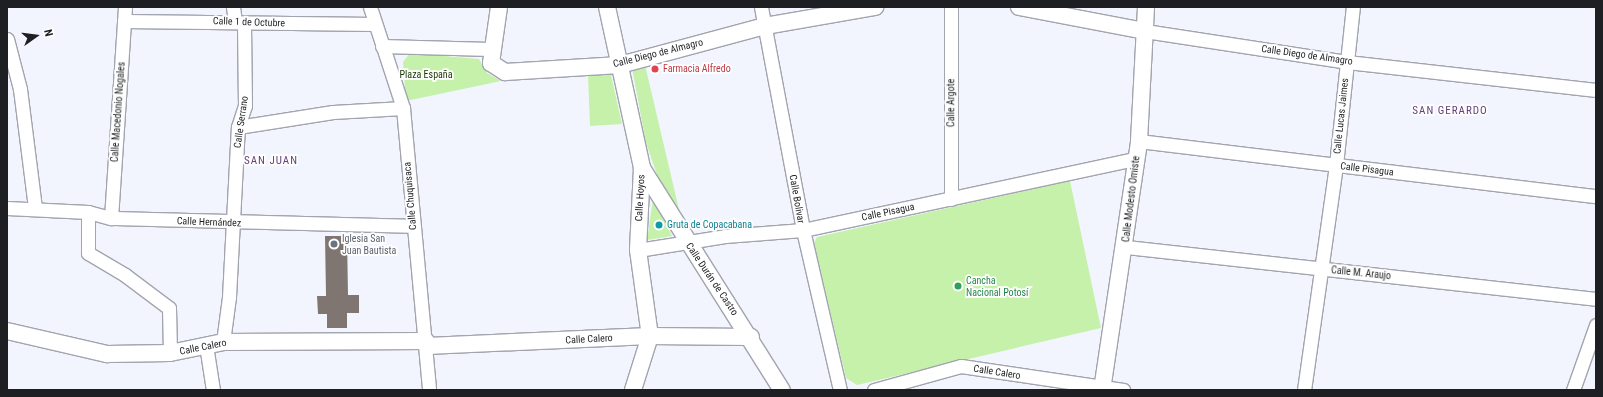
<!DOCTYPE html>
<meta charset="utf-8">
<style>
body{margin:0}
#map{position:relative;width:1603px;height:397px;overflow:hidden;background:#f3f5fe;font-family:"Roboto Condensed",sans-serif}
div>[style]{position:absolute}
.green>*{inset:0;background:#c5f1aa}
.building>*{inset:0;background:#807671}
.roads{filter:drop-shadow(1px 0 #a2a4ae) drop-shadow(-1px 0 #a2a4ae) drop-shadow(0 1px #a2a4ae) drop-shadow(0 -1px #a2a4ae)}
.minor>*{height:13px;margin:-6.5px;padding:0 6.5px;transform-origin:6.5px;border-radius:6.5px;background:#fff}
.major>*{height:16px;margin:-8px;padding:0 8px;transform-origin:8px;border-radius:8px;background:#fff}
.dots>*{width:11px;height:11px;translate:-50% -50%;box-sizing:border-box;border:2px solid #fff;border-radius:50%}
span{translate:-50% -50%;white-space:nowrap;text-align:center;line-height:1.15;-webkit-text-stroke:3.5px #fff;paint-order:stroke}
.street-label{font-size:10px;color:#1e1f23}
.health-label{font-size:10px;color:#be3a42}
.left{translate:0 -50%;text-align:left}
.park-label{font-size:10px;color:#173300}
.culture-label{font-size:10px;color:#0d838f}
.worship-label{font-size:10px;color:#5b616d}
.leisure-label{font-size:10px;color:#27864d}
.neighbourhood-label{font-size:11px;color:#65407a;letter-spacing:1px}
.frame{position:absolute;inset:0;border:8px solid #1e1f23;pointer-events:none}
.north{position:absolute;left:16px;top:16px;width:40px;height:40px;-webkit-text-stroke:3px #fff;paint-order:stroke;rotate:76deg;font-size:11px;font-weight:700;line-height:16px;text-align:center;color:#1e1f23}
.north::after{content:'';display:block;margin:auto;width:14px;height:18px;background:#1e1f23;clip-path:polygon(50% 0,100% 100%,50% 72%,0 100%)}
</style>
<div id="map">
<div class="green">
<i style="clip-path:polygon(410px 53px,479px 59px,487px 73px,501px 81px,406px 101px,403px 62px)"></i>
<i style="clip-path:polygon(645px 65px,681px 218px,661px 186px,646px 143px,632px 68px)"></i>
<i style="clip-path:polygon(588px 75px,611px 75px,622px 124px,590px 126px)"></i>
<i style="clip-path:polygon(1070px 181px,1101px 328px,857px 385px,846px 378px,814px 243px,817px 237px)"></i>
<i style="clip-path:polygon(653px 199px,672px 236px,647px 240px)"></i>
</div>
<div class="building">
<i style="clip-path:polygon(325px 236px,347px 236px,348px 295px,359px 295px,359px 313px,347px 313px,347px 328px,327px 328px,327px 314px,318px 314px,317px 296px,326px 296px)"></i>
</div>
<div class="roads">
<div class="minor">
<i style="left:233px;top:7px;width:14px;rotate:82deg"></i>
<i style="left:370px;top:7px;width:106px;rotate:71.9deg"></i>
<i style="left:403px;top:108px;width:283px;rotate:84.7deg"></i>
<i style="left:761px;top:7px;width:227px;rotate:79.3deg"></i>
<i style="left:803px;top:230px;width:164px;rotate:77deg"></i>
<i style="left:951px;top:7px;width:192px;rotate:90deg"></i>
<i style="left:124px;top:21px;width:251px;rotate:0.7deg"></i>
<i style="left:1145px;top:31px;width:204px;rotate:8.7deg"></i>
<i style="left:1347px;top:62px;width:251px;rotate:6.4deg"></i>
<i style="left:7px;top:39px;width:52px;rotate:75.4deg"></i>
<i style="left:20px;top:89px;width:120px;rotate:82.8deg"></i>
<i style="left:382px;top:46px;width:108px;rotate:1.6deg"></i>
<i style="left:238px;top:127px;width:96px;rotate:-9deg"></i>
<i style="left:333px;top:112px;width:70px;rotate:-3.3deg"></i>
<i style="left:1139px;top:141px;width:460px;rotate:6.9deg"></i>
<i style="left:7px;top:208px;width:81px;rotate:2.8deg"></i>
<i style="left:88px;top:212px;width:24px;rotate:15deg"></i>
<i style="left:111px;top:218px;width:301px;rotate:1.5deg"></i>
<i style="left:88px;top:212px;width:41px;rotate:90deg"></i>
<i style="left:88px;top:253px;width:43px;rotate:30.7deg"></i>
<i style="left:125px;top:275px;width:55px;rotate:36.9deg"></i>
<i style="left:169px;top:308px;width:45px;rotate:88.7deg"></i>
<i style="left:111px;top:218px;width:211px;rotate:-86.2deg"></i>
<i style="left:1126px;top:247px;width:473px;rotate:6.3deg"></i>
<i style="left:638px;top:250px;width:88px;rotate:-9.1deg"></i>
<i style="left:725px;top:236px;width:78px;rotate:-4.4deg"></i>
<i style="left:803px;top:230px;width:340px;rotate:-12.1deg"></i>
<i style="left:223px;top:342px;width:45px;rotate:-82.4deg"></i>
<i style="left:229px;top:297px;width:170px;rotate:-87deg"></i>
<i style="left:238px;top:127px;width:22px;rotate:-72deg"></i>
<i style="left:245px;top:106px;width:83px;rotate:-90.7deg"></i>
<i style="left:206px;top:345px;width:46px;rotate:81.2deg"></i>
<i style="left:874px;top:390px;width:90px;rotate:-15.4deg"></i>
<i style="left:961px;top:366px;width:164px;rotate:8.4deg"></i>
<i style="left:1304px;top:390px;width:227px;rotate:-81.9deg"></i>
<i style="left:1336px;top:165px;width:159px;rotate:-83.9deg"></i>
<i style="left:1573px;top:390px;width:69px;rotate:-70.5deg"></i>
</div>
<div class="major">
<i style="left:499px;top:7px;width:57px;rotate:98.1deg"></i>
<i style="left:491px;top:63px;width:17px;rotate:33deg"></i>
<i style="left:505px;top:72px;width:115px;rotate:-3.5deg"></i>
<i style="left:620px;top:65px;width:150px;rotate:-15.1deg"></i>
<i style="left:765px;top:26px;width:112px;rotate:-9.8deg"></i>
<i style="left:607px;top:7px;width:165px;rotate:77.7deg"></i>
<i style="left:642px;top:168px;width:82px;rotate:92.8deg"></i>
<i style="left:638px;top:250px;width:87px;rotate:82.1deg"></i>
<i style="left:650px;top:336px;width:57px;rotate:107.5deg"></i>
<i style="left:1019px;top:7px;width:128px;rotate:10.8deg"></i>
<i style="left:642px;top:168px;width:262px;rotate:57.8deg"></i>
<i style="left:7px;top:331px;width:103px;rotate:13deg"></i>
<i style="left:107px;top:354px;width:63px;rotate:-0.9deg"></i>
<i style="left:170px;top:353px;width:54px;rotate:-11.7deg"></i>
<i style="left:223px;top:342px;width:203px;rotate:-0.3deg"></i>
<i style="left:427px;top:346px;width:223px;rotate:-2.6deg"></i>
<i style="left:650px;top:336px;width:101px;rotate:0.6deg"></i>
<i style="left:1102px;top:390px;width:252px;rotate:-81.5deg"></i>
<i style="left:1139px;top:141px;width:134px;rotate:-87deg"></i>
</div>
</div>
<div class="dots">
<i style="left:655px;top:69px;background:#e0444e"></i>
<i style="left:659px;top:225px;background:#0f9aa8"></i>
<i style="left:334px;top:244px;background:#6b7280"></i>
<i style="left:958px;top:286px;background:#2e9e5b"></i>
</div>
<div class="street-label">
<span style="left:249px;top:22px;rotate:2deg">Calle 1 de Octubre</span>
<span style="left:658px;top:53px;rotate:-14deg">Calle Diego de Almagro</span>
<span style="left:1307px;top:55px;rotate:8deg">Calle Diego de Almagro</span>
<span style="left:951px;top:103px;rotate:-90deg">Calle Argote</span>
<span style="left:118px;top:112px;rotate:-86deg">Calle Macedonio Nogales</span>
<span style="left:1341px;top:116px;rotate:-84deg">Calle Lucas Jaimes</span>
<span style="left:241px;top:122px;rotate:-82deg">Calle Serrano</span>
<span style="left:1367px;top:169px;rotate:7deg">Calle Pisagua</span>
<span style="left:410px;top:196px;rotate:-95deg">Calle Chuquisaca</span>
<span style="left:640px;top:198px;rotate:-87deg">Calle Hoyos</span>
<span style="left:797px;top:199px;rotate:80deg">Calle Bolivar</span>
<span style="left:1131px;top:199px;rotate:-83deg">Calle Modesto Omiste</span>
<span style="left:888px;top:212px;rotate:-12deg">Calle Pisagua</span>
<span style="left:209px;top:222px;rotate:2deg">Calle Hernández</span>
<span style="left:1361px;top:273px;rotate:6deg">Calle M. Araujo</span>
<span style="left:712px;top:279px;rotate:56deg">Calle Durán de Castro</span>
<span style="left:589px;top:339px;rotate:-3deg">Calle Calero</span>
<span style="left:203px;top:347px;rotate:-11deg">Calle Calero</span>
<span style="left:997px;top:372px;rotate:9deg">Calle Calero</span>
</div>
<div class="health-label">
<span class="left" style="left:663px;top:69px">Farmacia Alfredo</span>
</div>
<div class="park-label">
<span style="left:426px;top:75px">Plaza España</span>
</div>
<div class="culture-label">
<span class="left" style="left:667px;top:225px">Gruta de Copacabana</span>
</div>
<div class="worship-label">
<span class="left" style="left:342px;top:244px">Iglesia San<br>Juan Bautista</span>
</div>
<div class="leisure-label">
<span class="left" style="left:966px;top:286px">Cancha<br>Nacional Potosí</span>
</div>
<div class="neighbourhood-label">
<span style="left:1450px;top:111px">SAN GERARDO</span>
<span style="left:271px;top:161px">SAN JUAN</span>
</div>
<div class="frame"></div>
<div class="north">N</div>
</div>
